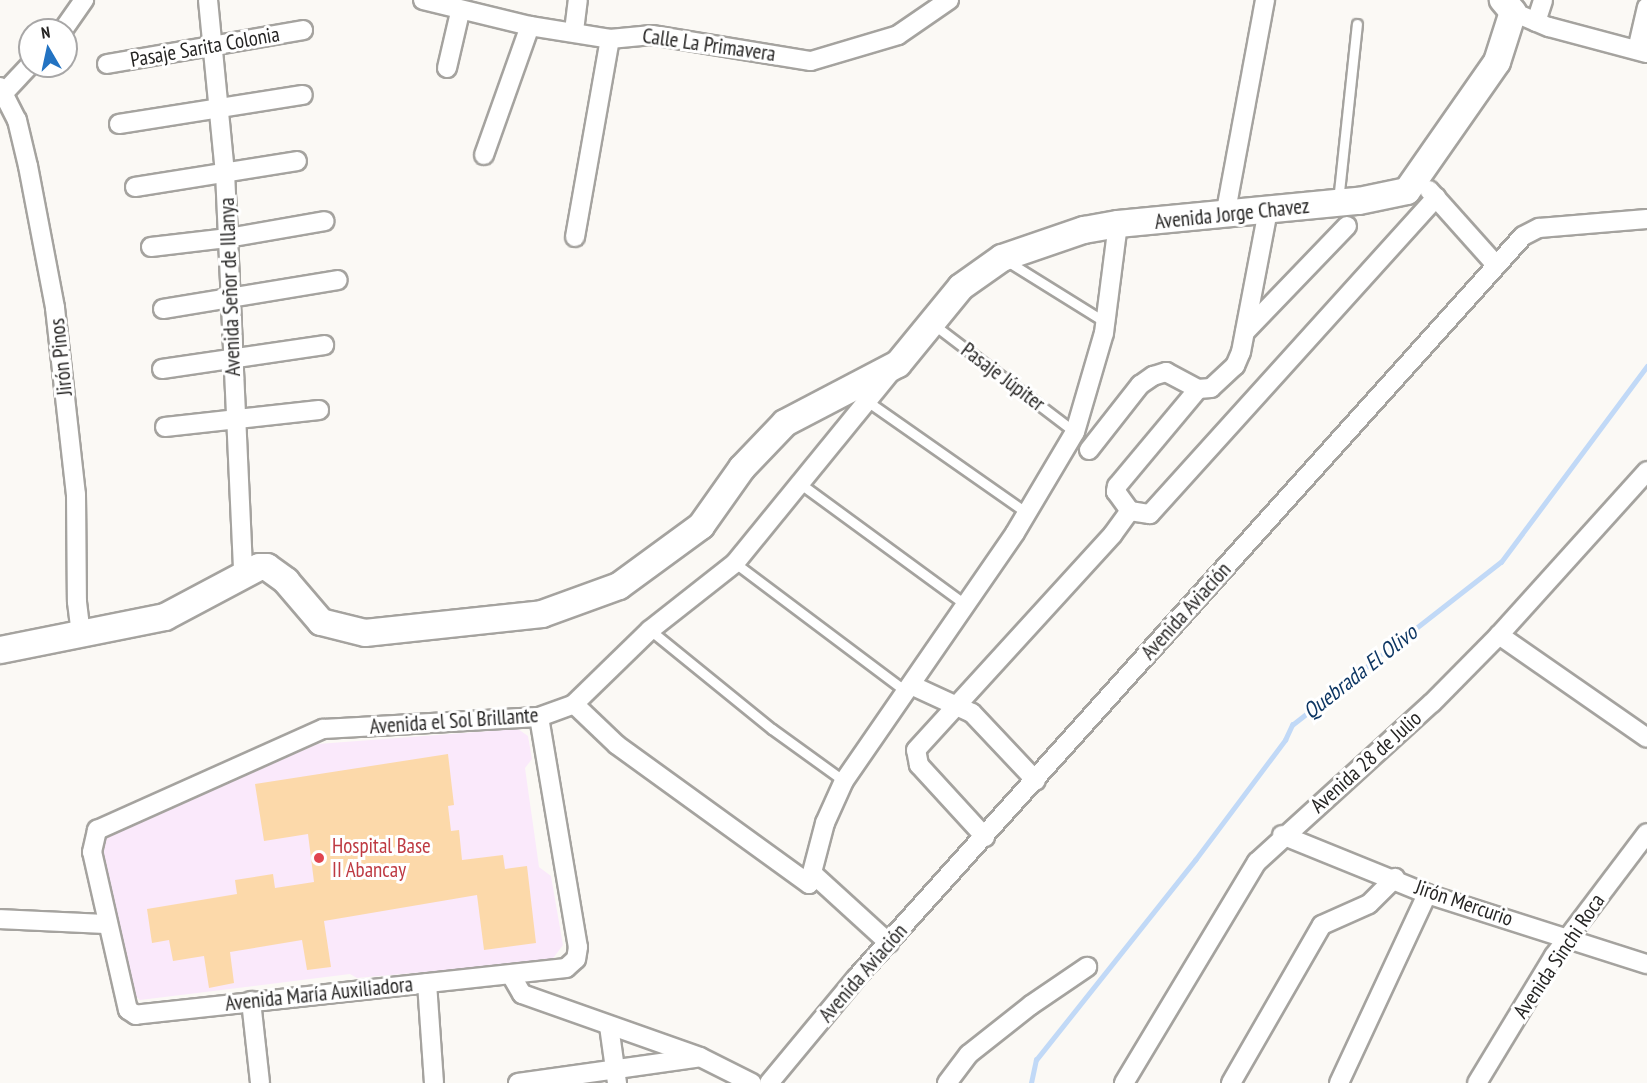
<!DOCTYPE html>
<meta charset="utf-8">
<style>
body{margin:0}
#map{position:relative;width:1647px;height:1083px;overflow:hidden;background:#fbf9f5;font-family:"PT Sans Narrow",sans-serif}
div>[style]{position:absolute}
.medical>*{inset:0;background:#fae9fb}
.stream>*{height:4.5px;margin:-2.25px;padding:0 2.25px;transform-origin:2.25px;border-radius:2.25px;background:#c1d9f7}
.building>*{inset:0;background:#fcd9aa}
.roads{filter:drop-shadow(2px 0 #a5a39f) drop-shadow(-2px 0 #a5a39f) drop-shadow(0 2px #a5a39f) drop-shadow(0 -2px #a5a39f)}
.lane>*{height:9px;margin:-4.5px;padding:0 4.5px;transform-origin:4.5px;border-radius:4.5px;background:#fff}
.street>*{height:18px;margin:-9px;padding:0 9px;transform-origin:9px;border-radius:9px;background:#fff}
.secondary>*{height:26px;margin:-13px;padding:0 13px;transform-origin:13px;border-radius:13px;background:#fff}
.dots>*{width:16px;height:16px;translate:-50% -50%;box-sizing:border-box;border:3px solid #fff;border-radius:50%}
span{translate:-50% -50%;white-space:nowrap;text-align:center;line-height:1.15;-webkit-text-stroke:6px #fff;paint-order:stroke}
.street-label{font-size:21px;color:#252423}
.health-label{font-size:21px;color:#be3a42}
.left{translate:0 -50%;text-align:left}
.water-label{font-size:22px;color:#0d3663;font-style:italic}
.north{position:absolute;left:18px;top:18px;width:60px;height:60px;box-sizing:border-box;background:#fff;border:2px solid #a8a7a7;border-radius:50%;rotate:351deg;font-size:16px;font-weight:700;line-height:24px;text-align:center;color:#252423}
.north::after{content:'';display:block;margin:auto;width:21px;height:27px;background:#2373c2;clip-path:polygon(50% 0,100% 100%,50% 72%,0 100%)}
</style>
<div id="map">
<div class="medical">
<i style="clip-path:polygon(518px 729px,528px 736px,532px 759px,525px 768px,539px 867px,551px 876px,563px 945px,551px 961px,357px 978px,350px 974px,140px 1000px,126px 988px,100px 849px,105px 835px,318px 744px)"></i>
</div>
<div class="stream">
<i style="left:1031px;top:1083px;width:24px;rotate:-78deg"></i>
<i style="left:1036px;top:1060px;width:256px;rotate:-51.5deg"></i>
<i style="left:1195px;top:860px;width:150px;rotate:-53.1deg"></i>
<i style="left:1285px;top:740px;width:17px;rotate:-65deg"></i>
<i style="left:1292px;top:725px;width:265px;rotate:-38deg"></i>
<i style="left:1501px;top:562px;width:244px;rotate:-53.3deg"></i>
</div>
<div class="building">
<i style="clip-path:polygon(448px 754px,454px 805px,448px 806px,451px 831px,459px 830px,462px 860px,503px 855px,505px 869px,527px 866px,536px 943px,484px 950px,477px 895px,324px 921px,331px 967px,307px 970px,302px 940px,230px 952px,234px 983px,209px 988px,204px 956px,173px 961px,169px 940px,152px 943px,147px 909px,237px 894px,235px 880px,273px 874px,275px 888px,314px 882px,308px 834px,264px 841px,255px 784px)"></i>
</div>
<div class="roads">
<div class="lane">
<i style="left:1338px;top:201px;width:178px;rotate:-83.9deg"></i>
<i style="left:1007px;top:261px;width:115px;rotate:31.9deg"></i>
<i style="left:933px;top:324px;width:178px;rotate:37.3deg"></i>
<i style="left:867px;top:401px;width:195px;rotate:35deg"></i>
<i style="left:798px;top:482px;width:208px;rotate:36.2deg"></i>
<i style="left:735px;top:563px;width:215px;rotate:36.9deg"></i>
<i style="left:650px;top:630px;width:157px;rotate:39.1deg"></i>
<i style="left:772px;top:729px;width:89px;rotate:35.8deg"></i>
</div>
<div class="street">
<i style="left:208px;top:0;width:173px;rotate:84.4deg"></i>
<i style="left:225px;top:172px;width:402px;rotate:87.4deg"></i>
<i style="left:423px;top:0;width:110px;rotate:13.7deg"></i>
<i style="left:530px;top:26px;width:81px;rotate:9.2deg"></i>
<i style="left:610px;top:39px;width:42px;rotate:-5.4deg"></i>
<i style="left:652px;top:35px;width:161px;rotate:9.3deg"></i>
<i style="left:811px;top:61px;width:91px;rotate:-16.6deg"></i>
<i style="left:898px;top:35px;width:62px;rotate:-34.5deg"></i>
<i style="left:1513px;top:12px;width:39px;rotate:23deg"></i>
<i style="left:1549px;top:27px;width:101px;rotate:14.9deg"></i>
<i style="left:1536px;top:22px;width:23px;rotate:-72deg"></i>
<i style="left:63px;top:30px;width:37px;rotate:-55deg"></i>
<i style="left:574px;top:31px;width:31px;rotate:-83deg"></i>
<i style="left:1637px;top:50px;width:44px;rotate:-76.9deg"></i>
<i style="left:107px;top:64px;width:199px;rotate:-9.8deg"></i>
<i style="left:447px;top:68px;width:57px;rotate:-76.9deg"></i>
<i style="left:0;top:87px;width:37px;rotate:63deg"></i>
<i style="left:17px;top:120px;width:47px;rotate:76.6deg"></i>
<i style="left:28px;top:166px;width:145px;rotate:79.2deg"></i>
<i style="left:55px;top:308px;width:187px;rotate:83.6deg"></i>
<i style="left:76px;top:494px;width:108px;rotate:89.5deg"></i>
<i style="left:77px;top:602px;width:32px;rotate:83deg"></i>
<i style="left:0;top:97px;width:44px;rotate:-46.8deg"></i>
<i style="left:119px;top:124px;width:186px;rotate:-9deg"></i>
<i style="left:484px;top:155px;width:137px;rotate:-70.4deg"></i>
<i style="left:135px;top:187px;width:164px;rotate:-9.1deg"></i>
<i style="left:1429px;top:190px;width:101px;rotate:48.2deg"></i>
<i style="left:1225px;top:216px;width:220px;rotate:-79.5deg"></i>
<i style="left:575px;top:237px;width:201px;rotate:-80deg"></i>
<i style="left:151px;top:247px;width:78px;rotate:-6.7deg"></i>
<i style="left:228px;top:238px;width:98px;rotate:-9.9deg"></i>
<i style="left:163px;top:309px;width:177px;rotate:-9.4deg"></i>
<i style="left:1245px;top:332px;width:147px;rotate:-46.1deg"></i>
<i style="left:162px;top:369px;width:164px;rotate:-8.4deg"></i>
<i style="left:165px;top:427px;width:155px;rotate:-6.3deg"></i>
<i style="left:1089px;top:450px;width:83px;rotate:-51.9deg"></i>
<i style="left:1140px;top:385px;width:16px;rotate:-35deg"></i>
<i style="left:1153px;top:376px;width:14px;rotate:-17deg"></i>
<i style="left:1166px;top:372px;width:36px;rotate:28deg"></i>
<i style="left:1198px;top:389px;width:13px;rotate:-4deg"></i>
<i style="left:1211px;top:388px;width:33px;rotate:-43deg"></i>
<i style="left:1235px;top:366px;width:15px;rotate:-67deg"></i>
<i style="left:1241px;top:352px;width:144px;rotate:-79.2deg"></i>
<i style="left:1130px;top:511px;width:20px;rotate:9deg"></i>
<i style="left:1150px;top:514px;width:427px;rotate:-47.9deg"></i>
<i style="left:1499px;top:635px;width:180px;rotate:34.8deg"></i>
<i style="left:911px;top:685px;width:67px;rotate:24.7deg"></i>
<i style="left:972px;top:713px;width:93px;rotate:46.7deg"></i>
<i style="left:574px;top:704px;width:59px;rotate:43.6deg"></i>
<i style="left:617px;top:745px;width:237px;rotate:35.9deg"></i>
<i style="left:809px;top:884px;width:63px;rotate:-75.3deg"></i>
<i style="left:825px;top:823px;width:46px;rotate:-65.7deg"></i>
<i style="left:844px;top:781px;width:301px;rotate:-55.4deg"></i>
<i style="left:1015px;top:533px;width:117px;rotate:-59.3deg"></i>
<i style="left:1075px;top:432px;width:103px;rotate:-73.7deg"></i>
<i style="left:1104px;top:333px;width:110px;rotate:-82.7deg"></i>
<i style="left:539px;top:717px;width:233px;rotate:80.4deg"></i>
<i style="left:578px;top:947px;width:12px;rotate:99deg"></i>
<i style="left:576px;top:959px;width:13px;rotate:138deg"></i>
<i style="left:566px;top:968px;width:433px;rotate:173.8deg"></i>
<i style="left:136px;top:1015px;width:9px;rotate:-148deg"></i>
<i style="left:128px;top:1010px;width:162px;rotate:-102.8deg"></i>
<i style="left:92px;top:852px;width:23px;rotate:-77deg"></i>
<i style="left:97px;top:830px;width:248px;rotate:-24.1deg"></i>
<i style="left:323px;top:729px;width:216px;rotate:-3.2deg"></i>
<i style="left:539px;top:717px;width:37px;rotate:-20deg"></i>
<i style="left:574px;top:704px;width:106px;rotate:-44.2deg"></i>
<i style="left:650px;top:630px;width:108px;rotate:-38.2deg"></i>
<i style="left:735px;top:563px;width:247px;rotate:-50.8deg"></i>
<i style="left:1282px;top:835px;width:157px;rotate:22.1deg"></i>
<i style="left:1427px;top:894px;width:231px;rotate:17.7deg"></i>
<i style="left:985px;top:837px;width:98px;rotate:-132.5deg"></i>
<i style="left:919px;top:765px;width:15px;rotate:-101deg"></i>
<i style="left:916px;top:750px;width:292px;rotate:-47.6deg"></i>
<i style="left:1113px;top:534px;width:29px;rotate:-54deg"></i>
<i style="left:1130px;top:511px;width:24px;rotate:-126deg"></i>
<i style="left:1116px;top:492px;width:6px;rotate:-81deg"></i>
<i style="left:1117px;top:486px;width:126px;rotate:-50.1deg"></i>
<i style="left:812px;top:873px;width:104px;rotate:42.3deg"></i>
<i style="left:0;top:919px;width:107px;rotate:2.7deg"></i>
<i style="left:511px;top:975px;width:22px;rotate:60deg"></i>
<i style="left:522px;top:994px;width:189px;rotate:19.5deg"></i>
<i style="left:700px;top:1057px;width:58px;rotate:26.6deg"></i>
<i style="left:427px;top:983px;width:100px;rotate:86deg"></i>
<i style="left:251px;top:1001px;width:82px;rotate:83.7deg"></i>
<i style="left:609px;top:1026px;width:58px;rotate:82deg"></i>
<i style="left:518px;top:1083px;width:180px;rotate:-8deg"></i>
<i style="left:769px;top:1083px;width:138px;rotate:-50.3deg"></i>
<i style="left:857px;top:977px;width:996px;rotate:-48.05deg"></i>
<i style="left:1523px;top:236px;width:18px;rotate:-27deg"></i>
<i style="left:1539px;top:228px;width:108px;rotate:-4.8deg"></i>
<i style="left:947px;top:1083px;width:36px;rotate:-53deg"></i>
<i style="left:969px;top:1054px;width:79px;rotate:-38.3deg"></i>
<i style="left:1031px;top:1005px;width:68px;rotate:-34.2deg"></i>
<i style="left:1124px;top:1083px;width:258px;rotate:-59deg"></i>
<i style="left:1257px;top:862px;width:236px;rotate:-42.3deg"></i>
<i style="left:1432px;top:703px;width:95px;rotate:-45.4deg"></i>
<i style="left:1499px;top:635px;width:221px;rotate:-47.9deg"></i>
<i style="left:1231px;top:1083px;width:182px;rotate:-60.1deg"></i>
<i style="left:1322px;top:925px;width:51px;rotate:-24.1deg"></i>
<i style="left:1369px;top:904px;width:37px;rotate:-45deg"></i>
<i style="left:1339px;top:1083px;width:208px;rotate:-65deg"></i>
<i style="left:1477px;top:1083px;width:149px;rotate:-58.8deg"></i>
<i style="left:1554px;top:956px;width:154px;rotate:-52.9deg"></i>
</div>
<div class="secondary">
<i style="left:0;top:650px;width:168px;rotate:-11.3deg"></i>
<i style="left:165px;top:617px;width:106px;rotate:-28deg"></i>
<i style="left:259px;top:567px;width:8px"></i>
<i style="left:267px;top:567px;width:24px;rotate:36deg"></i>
<i style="left:286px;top:581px;width:54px;rotate:49.5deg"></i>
<i style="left:321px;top:622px;width:45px;rotate:14deg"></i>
<i style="left:365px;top:633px;width:178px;rotate:-6.1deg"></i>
<i style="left:542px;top:614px;width:82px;rotate:-20deg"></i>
<i style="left:619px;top:586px;width:102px;rotate:-36.2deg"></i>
<i style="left:701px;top:526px;width:71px;rotate:-54.7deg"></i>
<i style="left:742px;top:468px;width:62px;rotate:-46.3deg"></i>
<i style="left:785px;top:423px;width:127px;rotate:-27.6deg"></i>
<i style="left:898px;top:364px;width:99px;rotate:-50.7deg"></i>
<i style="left:961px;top:287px;width:50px;rotate:-35.3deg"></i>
<i style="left:1002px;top:258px;width:87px;rotate:-18.9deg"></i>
<i style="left:1084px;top:230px;width:35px;rotate:-10deg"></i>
<i style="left:1118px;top:224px;width:242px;rotate:-5.5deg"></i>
<i style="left:1359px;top:201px;width:49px;rotate:-11.8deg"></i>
<i style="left:1407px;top:191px;width:157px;rotate:-55.1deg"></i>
<i style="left:1497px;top:62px;width:52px;rotate:-72.3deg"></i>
<i style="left:1513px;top:12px;width:16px;rotate:-130deg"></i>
</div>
</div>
<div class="dots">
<i style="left:319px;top:858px;background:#e0444e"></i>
</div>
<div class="street-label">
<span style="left:709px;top:45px;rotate:8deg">Calle La Primavera</span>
<span style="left:205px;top:47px;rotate:-10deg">Pasaje Sarita Colonia</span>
<span style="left:1232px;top:214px;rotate:-6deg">Avenida Jorge Chavez</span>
<span style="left:230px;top:287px;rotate:-92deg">Avenida Señor de Illanya</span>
<span style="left:61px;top:357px;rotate:-96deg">Jirón Pinos</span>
<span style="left:1003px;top:377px;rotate:37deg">Pasaje Júpiter</span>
<span style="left:1186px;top:611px;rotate:-48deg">Avenida Aviación</span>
<span style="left:454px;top:721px;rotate:-4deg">Avenida el Sol Brillante</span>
<span style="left:1366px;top:762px;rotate:-42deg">Avenida 28 de Julio</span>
<span style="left:1464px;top:903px;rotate:19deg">Jirón Mercurio</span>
<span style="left:1559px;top:956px;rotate:-56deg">Avenida Sinchi Roca</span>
<span style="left:863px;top:973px;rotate:-49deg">Avenida Aviación</span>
<span style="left:319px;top:994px;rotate:-6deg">Avenida María Auxiliadora</span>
</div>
<div class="health-label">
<span class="left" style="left:332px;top:858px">Hospital Base<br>II Abancay</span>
</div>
<div class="water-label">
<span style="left:1360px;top:672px;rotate:-38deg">Quebrada El Olivo</span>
</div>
<div class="north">N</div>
</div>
